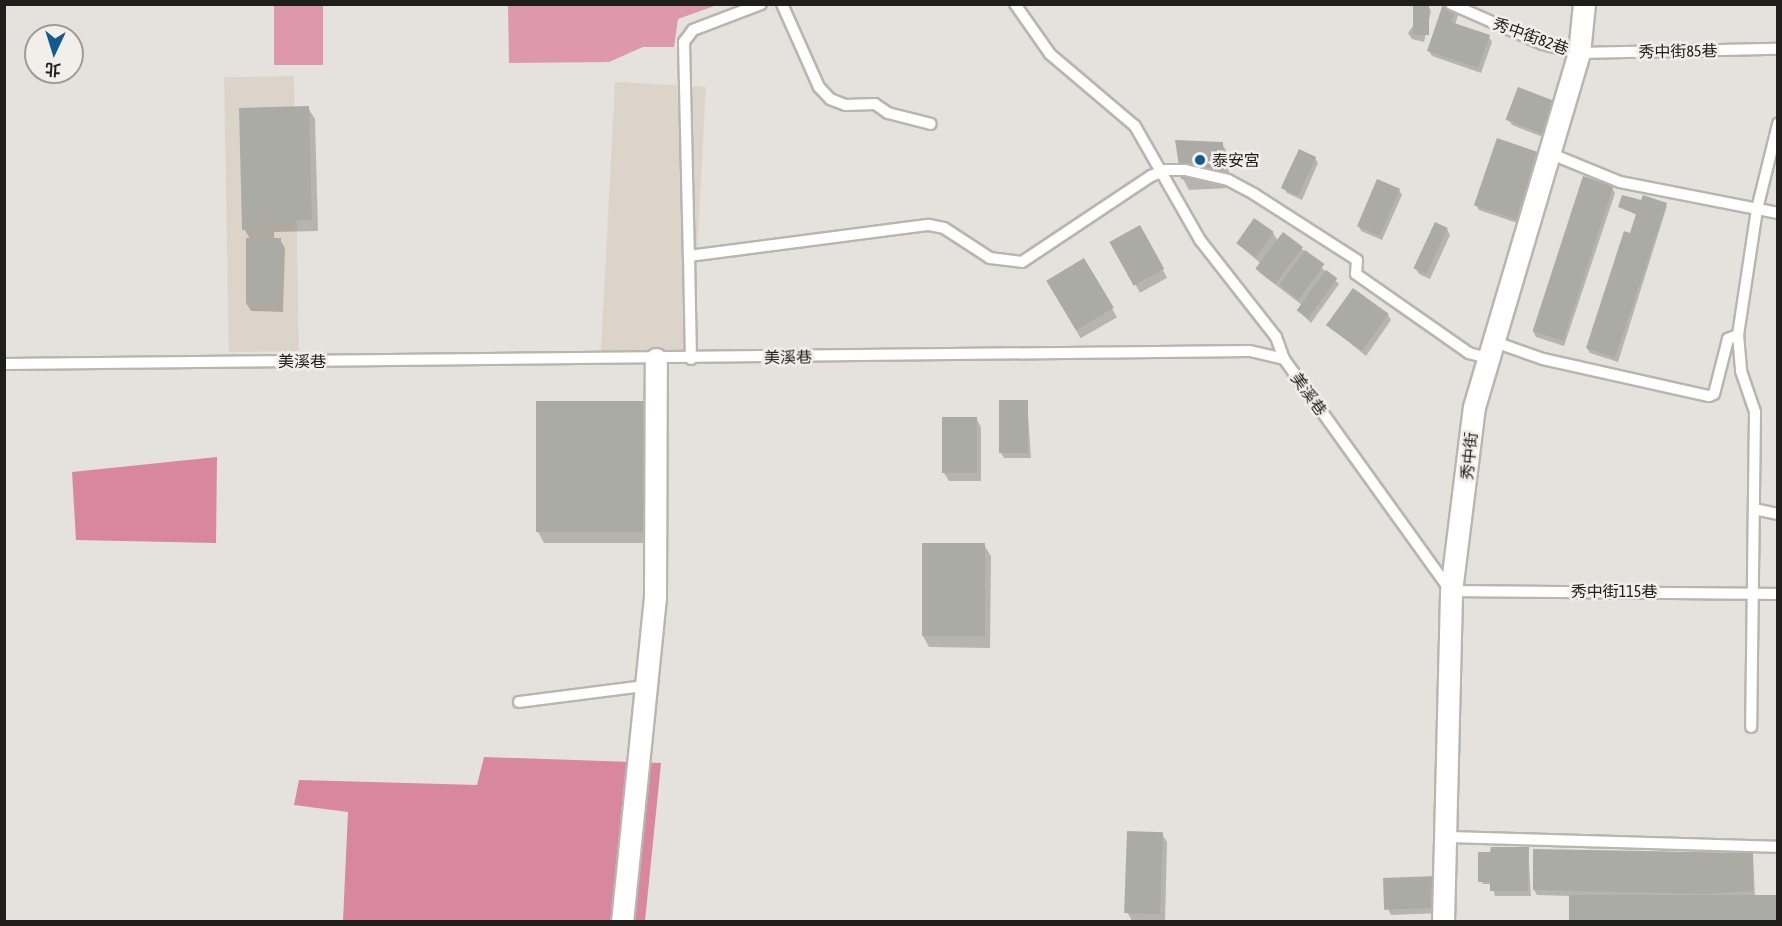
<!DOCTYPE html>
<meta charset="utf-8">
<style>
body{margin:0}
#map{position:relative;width:1782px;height:926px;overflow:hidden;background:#e5e1dc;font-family:"Asap Condensed","Noto Sans TC",sans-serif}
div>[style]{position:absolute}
.built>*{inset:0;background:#ddd4c9;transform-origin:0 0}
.green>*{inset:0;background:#dd99ab;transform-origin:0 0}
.forest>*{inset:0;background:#d8879e}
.shadow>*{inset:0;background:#0003;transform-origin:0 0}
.building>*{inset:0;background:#ababa6;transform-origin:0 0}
.roads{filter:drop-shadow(2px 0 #b9b5b0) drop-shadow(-2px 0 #b9b5b0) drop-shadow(0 2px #b9b5b0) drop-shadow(0 -2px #b9b5b0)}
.service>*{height:10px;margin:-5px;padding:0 5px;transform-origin:5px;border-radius:5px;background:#fff}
.minor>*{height:21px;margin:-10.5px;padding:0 10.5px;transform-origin:10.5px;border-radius:10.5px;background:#fff}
.dots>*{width:16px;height:16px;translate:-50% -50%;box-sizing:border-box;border:3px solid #f2eeea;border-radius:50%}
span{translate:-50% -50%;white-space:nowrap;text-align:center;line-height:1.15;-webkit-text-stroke:5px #f2eeea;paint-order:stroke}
.street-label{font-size:16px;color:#201e1d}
.poi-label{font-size:16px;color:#201e1d}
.left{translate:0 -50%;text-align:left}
.frame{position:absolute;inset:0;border:6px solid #201e1d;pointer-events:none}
.north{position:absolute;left:24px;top:24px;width:60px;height:60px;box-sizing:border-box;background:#f2eeea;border:2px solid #9e9b98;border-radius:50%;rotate:184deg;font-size:16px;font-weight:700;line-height:24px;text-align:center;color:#201e1d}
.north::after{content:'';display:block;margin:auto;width:21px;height:27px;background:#135b8f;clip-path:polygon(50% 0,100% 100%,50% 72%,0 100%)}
</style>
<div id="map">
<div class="built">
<i style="left:294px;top:76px;width:275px;height:70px;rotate:89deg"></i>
<i style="left:615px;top:82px;width:91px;height:275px;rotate:3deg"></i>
</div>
<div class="green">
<i style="left:274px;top:5px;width:49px;height:60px"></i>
<i style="clip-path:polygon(508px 5px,508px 4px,717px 5px,678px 19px,674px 47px,643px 47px,609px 62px,509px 63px)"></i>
</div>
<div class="forest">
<i style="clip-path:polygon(217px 457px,216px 543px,76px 540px,72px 472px)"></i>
<i style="clip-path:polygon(484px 757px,661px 763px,645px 921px,343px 921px,348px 812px,294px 805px,299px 780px,477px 785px)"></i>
</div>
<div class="shadow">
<i style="clip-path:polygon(1428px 5px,1431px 11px,1424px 42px,1412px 39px,1408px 33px)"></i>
<i style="clip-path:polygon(1455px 10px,1458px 15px,1455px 25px,1489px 37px,1492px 42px,1481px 73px,1432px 56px,1429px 51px)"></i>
<i style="clip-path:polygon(1519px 89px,1556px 142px,1512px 125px,1509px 120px)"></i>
<i style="clip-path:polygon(308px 108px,315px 119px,318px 231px,274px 232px,274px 240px,280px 240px,285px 248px,283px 312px,251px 311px,246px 303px,250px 239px,244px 229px)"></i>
<i style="clip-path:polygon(1498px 140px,1529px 227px,1479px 210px,1476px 205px)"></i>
<i style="clip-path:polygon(1222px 144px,1229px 155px,1229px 188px,1189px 190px,1183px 179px)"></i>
<i style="clip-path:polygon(1315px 158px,1318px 163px,1302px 200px,1287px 193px,1284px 188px)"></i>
<i style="clip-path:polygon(1612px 188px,1615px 193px,1564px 346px,1536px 337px,1533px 331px)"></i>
<i style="clip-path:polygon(1399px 190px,1402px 195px,1382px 240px,1361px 231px,1358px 225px)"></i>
<i style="clip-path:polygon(1642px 202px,1667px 206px,1618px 362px,1590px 353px,1587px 348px,1637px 215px,1620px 207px)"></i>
<i style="left:1139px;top:227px;width:58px;height:31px;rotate:61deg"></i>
<i style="clip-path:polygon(1447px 229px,1450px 235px,1430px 279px,1419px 274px,1416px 269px)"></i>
<i style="clip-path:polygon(1273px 233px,1278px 241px,1301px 248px,1339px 284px,1311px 323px,1298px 310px,1302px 305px,1260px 273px,1257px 268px,1260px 263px,1237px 243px)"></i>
<i style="left:1084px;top:260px;width:66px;height:42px;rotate:60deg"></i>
<i style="clip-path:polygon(1388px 315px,1391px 320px,1366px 356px,1328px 325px)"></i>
<i style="clip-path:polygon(1027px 401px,1031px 458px,1004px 458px,1001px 453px)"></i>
<i style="clip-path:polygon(537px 403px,665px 543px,544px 543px,538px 532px)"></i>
<i style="clip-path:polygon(976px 418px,981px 427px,981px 481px,949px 481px,944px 473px)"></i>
<i style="clip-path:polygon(923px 544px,984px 545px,991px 556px,990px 648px,929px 647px,923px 636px)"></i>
<i style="clip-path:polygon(1162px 834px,1167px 842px,1165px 922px,1132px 921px,1127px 912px)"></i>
<i style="clip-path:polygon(1528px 848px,1531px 896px,1495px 896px,1492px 884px,1481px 884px)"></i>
<i style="clip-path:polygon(1535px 850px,1753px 854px,1755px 897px,1778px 897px,1778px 922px,1571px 922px,1570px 896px,1537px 895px,1534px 890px)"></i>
<i style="clip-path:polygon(1437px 877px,1440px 913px,1391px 915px,1388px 909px)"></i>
</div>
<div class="building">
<i style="left:1413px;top:4px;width:16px;height:31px"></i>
<i style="clip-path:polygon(1443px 4px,1456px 9px,1451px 22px,1490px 35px,1478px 68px,1427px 51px)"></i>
<i style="left:1518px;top:87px;width:50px;height:35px;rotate:21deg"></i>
<i style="clip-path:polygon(309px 106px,312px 220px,269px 221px,269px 229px,242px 230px,239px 108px)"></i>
<i style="left:1497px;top:138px;width:55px;height:71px;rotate:19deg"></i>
<i style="clip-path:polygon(1175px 140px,1223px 142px,1223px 177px,1181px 179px)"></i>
<i style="left:1299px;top:149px;width:19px;height:43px;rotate:25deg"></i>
<i style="left:1583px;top:176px;width:32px;height:163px;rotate:18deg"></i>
<i style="left:1377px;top:179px;width:25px;height:51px;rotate:23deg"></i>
<i style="clip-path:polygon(1622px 195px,1641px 200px,1643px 195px,1667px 203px,1615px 358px,1586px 348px,1624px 231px,1630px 233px,1636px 214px,1618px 207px)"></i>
<i style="left:1254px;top:218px;width:24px;height:31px;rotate:35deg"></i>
<i style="left:1435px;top:222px;width:14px;height:51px;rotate:25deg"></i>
<i style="left:1140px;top:225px;width:50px;height:35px;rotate:61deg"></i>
<i style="left:1283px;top:232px;width:25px;height:46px;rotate:37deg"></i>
<i style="left:246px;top:238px;width:35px;height:65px"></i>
<i style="left:1305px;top:250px;width:24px;height:44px;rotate:36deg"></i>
<i style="left:1084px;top:258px;width:58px;height:44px;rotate:59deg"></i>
<i style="left:1326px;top:270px;width:14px;height:50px;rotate:36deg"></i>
<i style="left:1353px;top:288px;width:44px;height:46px;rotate:36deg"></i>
<i style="left:999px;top:400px;width:29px;height:53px"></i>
<i style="left:659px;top:401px;width:131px;height:123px;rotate:90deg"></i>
<i style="left:942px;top:417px;width:35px;height:56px"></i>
<i style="left:922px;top:543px;width:63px;height:93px"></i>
<i style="left:1127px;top:831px;width:36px;height:82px;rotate:2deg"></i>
<i style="clip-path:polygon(1491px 847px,1529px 847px,1528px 891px,1490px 891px,1490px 882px,1478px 882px,1478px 852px,1490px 852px)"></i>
<i style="clip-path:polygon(1533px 849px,1753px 853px,1753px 891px,1706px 894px,1533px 890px)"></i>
<i style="left:1437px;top:876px;width:32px;height:54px;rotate:88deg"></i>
<i style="left:1569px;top:895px;width:209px;height:26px"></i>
</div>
<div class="roads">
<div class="service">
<i style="left:761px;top:4px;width:73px;rotate:159.1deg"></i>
<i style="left:693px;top:30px;width:15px;rotate:127deg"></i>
<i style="left:684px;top:42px;width:214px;rotate:88.7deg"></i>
<i style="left:689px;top:256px;width:242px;rotate:-7.4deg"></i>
<i style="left:929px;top:225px;width:15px;rotate:11deg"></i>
<i style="left:944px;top:228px;width:55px;rotate:33.1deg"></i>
<i style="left:990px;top:258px;width:32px;rotate:7deg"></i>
<i style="left:1022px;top:262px;width:155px;rotate:-33.7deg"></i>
<i style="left:1151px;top:176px;width:16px;rotate:-22deg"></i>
<i style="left:1166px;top:170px;width:19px"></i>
<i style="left:1185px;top:170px;width:44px;rotate:13.1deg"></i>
<i style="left:1228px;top:180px;width:30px;rotate:28deg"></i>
<i style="left:1254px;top:194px;width:122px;rotate:32.7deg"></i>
<i style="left:1357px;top:260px;width:14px;rotate:94deg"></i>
<i style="left:1356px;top:274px;width:138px;rotate:35deg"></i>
<i style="left:1469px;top:353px;width:19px;rotate:16deg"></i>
<i style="left:782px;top:4px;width:91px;rotate:66deg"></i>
<i style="left:819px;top:87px;width:16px;rotate:47deg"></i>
<i style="left:830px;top:99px;width:17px;rotate:21deg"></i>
<i style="left:846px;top:105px;width:29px;rotate:-2deg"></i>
<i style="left:875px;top:104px;width:16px;rotate:35deg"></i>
<i style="left:888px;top:113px;width:44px;rotate:14.3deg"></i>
<i style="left:1015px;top:4px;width:61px;rotate:55deg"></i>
<i style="left:1050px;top:54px;width:111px;rotate:40.3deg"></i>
<i style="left:1135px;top:126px;width:131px;rotate:60.3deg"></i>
<i style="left:1200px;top:240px;width:123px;rotate:51.9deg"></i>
<i style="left:1276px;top:337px;width:23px;rotate:70deg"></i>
<i style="left:1451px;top:4px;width:99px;rotate:23.7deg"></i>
<i style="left:1542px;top:44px;width:38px;rotate:14deg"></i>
<i style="left:1579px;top:53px;width:199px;rotate:-1.2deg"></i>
<i style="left:1549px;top:153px;width:77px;rotate:22.2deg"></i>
<i style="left:1620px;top:182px;width:161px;rotate:11.1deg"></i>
<i style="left:689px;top:256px;width:103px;rotate:88.9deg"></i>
<i style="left:1738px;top:335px;width:36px;rotate:85deg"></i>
<i style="left:1741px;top:371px;width:43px;rotate:71.1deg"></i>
<i style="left:1755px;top:412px;width:315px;rotate:90.7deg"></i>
<i style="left:1492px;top:341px;width:54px;rotate:19.4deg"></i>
<i style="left:1543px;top:359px;width:170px;rotate:12.6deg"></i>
<i style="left:1709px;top:396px;width:5px;rotate:-22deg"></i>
<i style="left:1714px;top:394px;width:57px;rotate:-75.7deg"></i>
<i style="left:1728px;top:339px;width:11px;rotate:-22deg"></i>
<i style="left:1738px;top:335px;width:127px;rotate:-81.4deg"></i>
<i style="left:1757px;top:209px;width:88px;rotate:-76.1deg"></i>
<i style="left:4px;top:364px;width:1246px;rotate:-0.6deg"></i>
<i style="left:1250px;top:351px;width:35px;rotate:13deg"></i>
<i style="left:1284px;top:359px;width:286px;rotate:54.3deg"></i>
<i style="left:1451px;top:591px;width:327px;rotate:0.5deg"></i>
<i style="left:1754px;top:509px;width:25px;rotate:12deg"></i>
<i style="left:519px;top:702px;width:126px;rotate:-7.3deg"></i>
<i style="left:1446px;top:837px;width:332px;rotate:1.7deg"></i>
</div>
<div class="minor">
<i style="left:622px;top:922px;width:326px;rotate:-84.2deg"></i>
<i style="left:655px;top:598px;width:239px;rotate:-89.8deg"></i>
<i style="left:1443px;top:922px;width:331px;rotate:-88.6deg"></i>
<i style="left:1451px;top:591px;width:185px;rotate:-82.9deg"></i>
<i style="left:1474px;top:407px;width:369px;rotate:-73.5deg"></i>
<i style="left:1579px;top:53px;width:49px;rotate:-84.2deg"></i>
</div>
</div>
<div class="dots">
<i style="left:1200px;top:160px;background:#135b8f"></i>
</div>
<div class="street-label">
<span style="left:1531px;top:36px;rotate:20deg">秀中街82巷</span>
<span style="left:1678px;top:51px;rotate:-1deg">秀中街85巷</span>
<span style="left:788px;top:357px;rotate:-1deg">美溪巷</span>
<span style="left:302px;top:361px">美溪巷</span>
<span style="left:1309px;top:394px;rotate:54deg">美溪巷</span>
<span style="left:1469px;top:456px;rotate:-84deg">秀中街</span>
<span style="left:1614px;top:591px">秀中街115巷</span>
</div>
<div class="poi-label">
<span class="left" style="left:1212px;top:160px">泰安宮</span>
</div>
<div class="frame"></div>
<div class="north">北</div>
</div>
